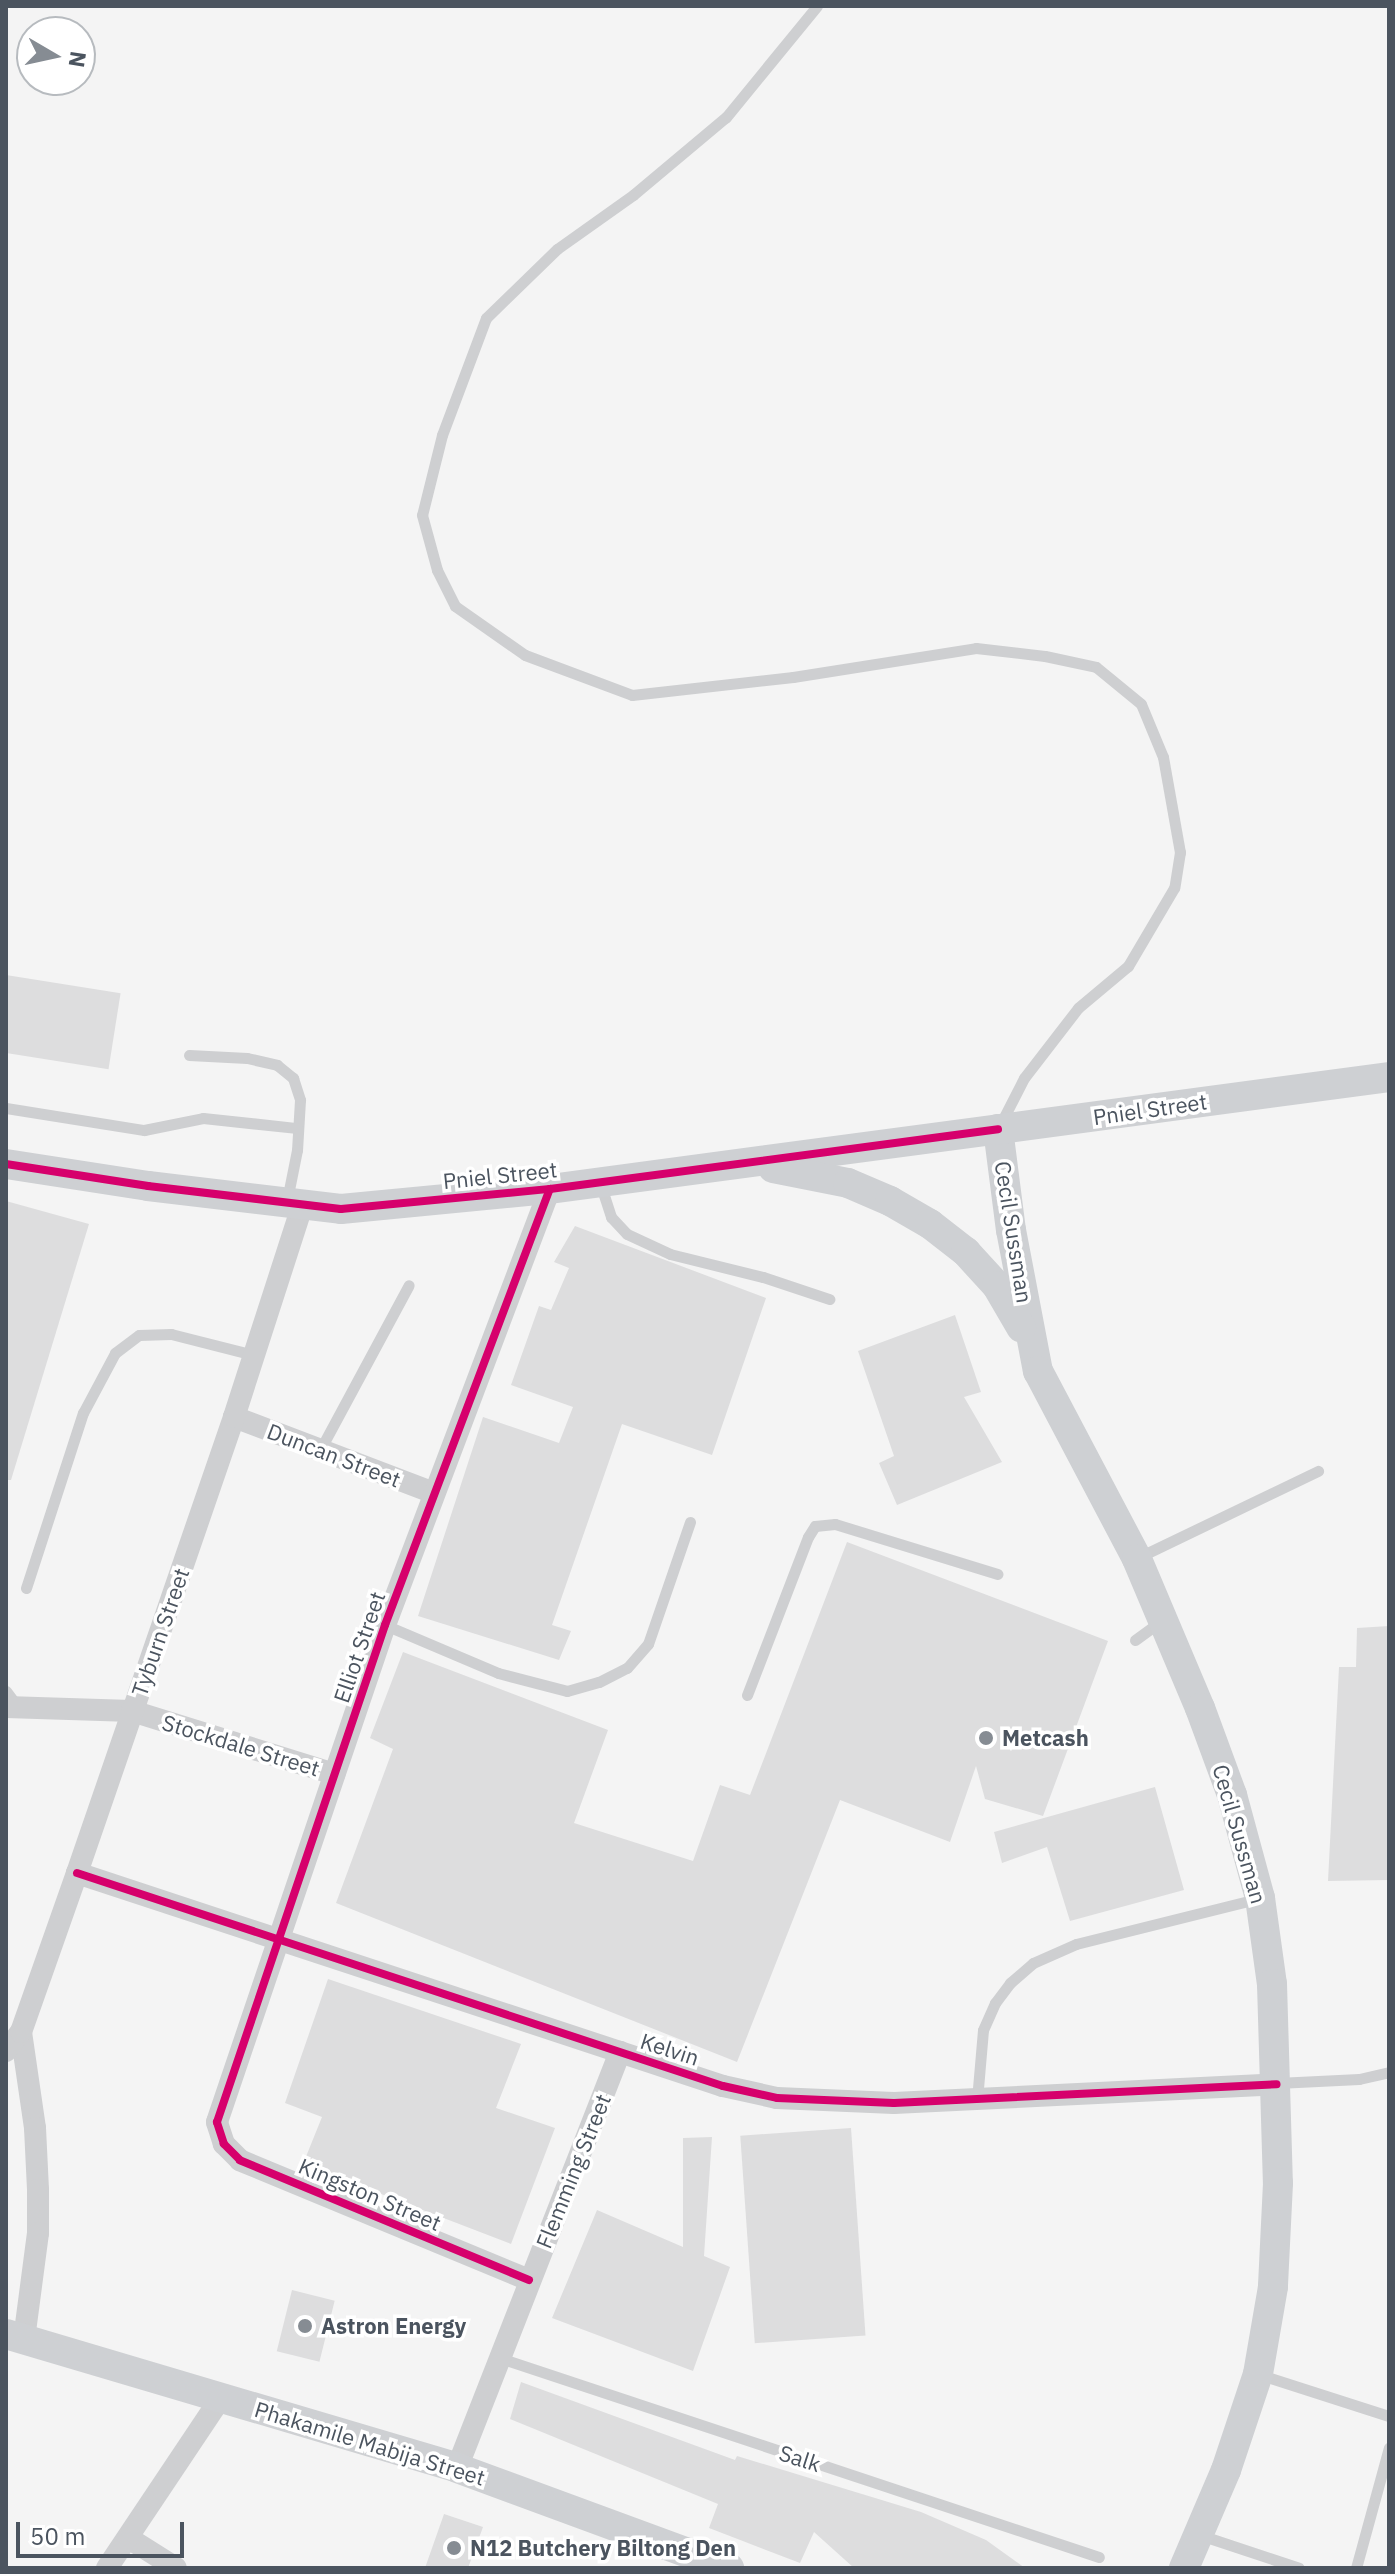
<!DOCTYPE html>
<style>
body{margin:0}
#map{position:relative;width:1395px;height:2574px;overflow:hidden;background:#f4f4f4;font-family:"IBM Plex Sans",sans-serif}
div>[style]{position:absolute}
.building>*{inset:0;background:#ddddde;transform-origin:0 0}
.lane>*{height:11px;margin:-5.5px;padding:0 5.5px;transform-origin:5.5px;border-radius:5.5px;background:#cecfd1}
.street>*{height:22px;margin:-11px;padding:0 11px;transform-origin:11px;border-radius:11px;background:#cecfd1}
.secondary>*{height:30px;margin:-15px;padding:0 15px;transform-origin:15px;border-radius:15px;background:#ced0d3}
.cycleway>*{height:8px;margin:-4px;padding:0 4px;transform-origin:4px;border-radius:4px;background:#d6006c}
.dots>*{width:22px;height:22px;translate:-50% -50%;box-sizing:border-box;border:4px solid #fff;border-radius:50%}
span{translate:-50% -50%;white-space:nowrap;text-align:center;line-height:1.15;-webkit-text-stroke:7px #fff;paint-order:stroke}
.street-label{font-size:22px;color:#4b545f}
.poi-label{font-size:22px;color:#4b545f;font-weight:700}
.left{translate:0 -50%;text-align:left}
.frame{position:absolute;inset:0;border:8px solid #4b545f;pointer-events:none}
.north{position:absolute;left:16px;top:16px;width:80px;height:80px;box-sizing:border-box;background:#fff;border:2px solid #b7bbbf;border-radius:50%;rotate:99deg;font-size:22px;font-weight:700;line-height:32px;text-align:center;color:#4b545f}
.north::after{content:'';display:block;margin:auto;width:28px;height:36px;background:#868c93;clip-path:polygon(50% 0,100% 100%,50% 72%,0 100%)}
.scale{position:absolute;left:16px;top:2522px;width:168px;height:36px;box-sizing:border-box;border:4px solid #4b545f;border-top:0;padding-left:10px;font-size:24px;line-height:28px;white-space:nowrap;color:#4b545f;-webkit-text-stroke:6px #fff;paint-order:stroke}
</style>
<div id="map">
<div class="building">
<i style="left:6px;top:975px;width:116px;height:77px;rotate:9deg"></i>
<i style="clip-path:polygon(6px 1201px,89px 1224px,11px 1480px,6px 1480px)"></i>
<i style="clip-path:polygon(575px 1226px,766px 1298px,712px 1455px,622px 1424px,552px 1625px,571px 1631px,559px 1660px,418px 1616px,483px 1417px,559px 1443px,573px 1407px,511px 1385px,539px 1306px,551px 1310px,569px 1268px,554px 1262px)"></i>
<i style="clip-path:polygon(955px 1315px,981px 1392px,964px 1397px,1002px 1462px,897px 1505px,879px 1463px,894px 1456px,858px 1351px)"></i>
<i style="clip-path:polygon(847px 1542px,1108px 1641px,1043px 1816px,985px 1799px,976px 1766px,950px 1842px,840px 1800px,737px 2062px,336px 1903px,393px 1749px,370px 1738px,403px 1652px,608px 1730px,574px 1823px,693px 1861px,720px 1785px,750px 1795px)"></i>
<i style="clip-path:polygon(1389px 1626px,1389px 1880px,1328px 1881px,1339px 1667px,1356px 1667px,1357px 1628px)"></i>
<i style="clip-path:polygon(1155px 1787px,1184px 1890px,1070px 1921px,1047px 1847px,1002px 1863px,994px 1832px)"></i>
<i style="clip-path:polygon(328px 1979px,521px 2044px,496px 2108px,555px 2128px,511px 2244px,303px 2164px,322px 2117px,285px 2103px)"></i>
<i style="left:851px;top:2128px;width:208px;height:111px;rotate:86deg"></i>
<i style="clip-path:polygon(712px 2137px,704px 2256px,730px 2267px,693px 2371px,552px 2318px,597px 2210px,683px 2247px,683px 2138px)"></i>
<i style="left:292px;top:2290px;width:44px;height:63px;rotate:14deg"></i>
<i style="clip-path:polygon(521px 2382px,735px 2460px,737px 2456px,921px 2512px,986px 2540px,1025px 2568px,854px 2568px,814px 2532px,800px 2563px,709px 2528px,718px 2504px,510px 2419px)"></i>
<i style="clip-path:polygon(444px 2514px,483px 2527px,468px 2568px,425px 2568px)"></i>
</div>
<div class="lane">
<i style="left:817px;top:6px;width:144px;rotate:129.3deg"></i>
<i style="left:726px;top:117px;width:121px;rotate:140deg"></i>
<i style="left:633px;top:195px;width:93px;rotate:144.6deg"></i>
<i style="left:557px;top:249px;width:99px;rotate:135.8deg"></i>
<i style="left:486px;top:318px;width:125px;rotate:110.6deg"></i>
<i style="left:442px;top:435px;width:82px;rotate:104deg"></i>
<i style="left:422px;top:515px;width:57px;rotate:74.7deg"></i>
<i style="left:437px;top:570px;width:40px;rotate:63.4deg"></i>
<i style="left:455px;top:606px;width:85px;rotate:35deg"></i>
<i style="left:525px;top:655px;width:114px;rotate:20.5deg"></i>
<i style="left:632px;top:695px;width:162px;rotate:-6.4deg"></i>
<i style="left:793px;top:677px;width:185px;rotate:-9deg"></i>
<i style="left:976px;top:648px;width:69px;rotate:6.6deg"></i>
<i style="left:1045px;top:656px;width:52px;rotate:12.2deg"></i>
<i style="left:1096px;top:667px;width:58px;rotate:39.4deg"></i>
<i style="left:1141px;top:704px;width:57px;rotate:67.5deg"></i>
<i style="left:1163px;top:757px;width:97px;rotate:79.9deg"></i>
<i style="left:1180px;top:852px;width:36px;rotate:99deg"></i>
<i style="left:1174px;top:888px;width:91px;rotate:120.5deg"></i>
<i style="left:1128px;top:966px;width:65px;rotate:140deg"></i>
<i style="left:1078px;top:1008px;width:88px;rotate:127.6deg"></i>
<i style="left:1024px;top:1078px;width:53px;rotate:117.1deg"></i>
<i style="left:189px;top:1055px;width:58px;rotate:3deg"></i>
<i style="left:247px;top:1058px;width:31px;rotate:13deg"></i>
<i style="left:277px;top:1065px;width:21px;rotate:39deg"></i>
<i style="left:293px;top:1078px;width:23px;rotate:72deg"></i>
<i style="left:300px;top:1100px;width:50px;rotate:93.4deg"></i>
<i style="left:297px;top:1150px;width:51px;rotate:101.3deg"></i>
<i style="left:6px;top:1108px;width:140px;rotate:9.1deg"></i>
<i style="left:144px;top:1130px;width:60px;rotate:-11.5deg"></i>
<i style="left:203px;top:1118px;width:95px;rotate:6.1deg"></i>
<i style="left:601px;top:1186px;width:33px;rotate:72deg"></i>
<i style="left:611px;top:1217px;width:23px;rotate:47deg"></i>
<i style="left:627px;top:1234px;width:47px;rotate:24.9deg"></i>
<i style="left:670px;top:1254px;width:96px;rotate:13.9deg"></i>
<i style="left:763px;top:1277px;width:70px;rotate:18.4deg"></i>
<i style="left:320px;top:1450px;width:187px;rotate:-61.7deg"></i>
<i style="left:1137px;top:1558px;width:201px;rotate:-25.7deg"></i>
<i style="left:26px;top:1588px;width:184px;rotate:-72deg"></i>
<i style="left:83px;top:1413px;width:68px;rotate:-61.9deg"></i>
<i style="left:115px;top:1353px;width:30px;rotate:-37deg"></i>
<i style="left:139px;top:1335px;width:32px;rotate:-2deg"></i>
<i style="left:171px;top:1334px;width:86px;rotate:14.2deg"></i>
<i style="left:385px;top:1625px;width:123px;rotate:23deg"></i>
<i style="left:498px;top:1673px;width:71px;rotate:14.6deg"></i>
<i style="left:567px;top:1691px;width:33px;rotate:-16deg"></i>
<i style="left:599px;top:1682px;width:31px;rotate:-27deg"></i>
<i style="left:627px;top:1668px;width:32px;rotate:-49deg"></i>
<i style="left:648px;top:1644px;width:129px;rotate:-71deg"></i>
<i style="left:1135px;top:1640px;width:31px;rotate:-36deg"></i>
<i style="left:6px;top:1691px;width:20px;rotate:53deg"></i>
<i style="left:747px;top:1695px;width:169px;rotate:-68.9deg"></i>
<i style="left:808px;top:1537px;width:13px;rotate:-58deg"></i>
<i style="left:815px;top:1526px;width:20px;rotate:-6deg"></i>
<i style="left:835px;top:1524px;width:170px;rotate:17.1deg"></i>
<i style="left:1277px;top:2083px;width:82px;rotate:-2.8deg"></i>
<i style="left:1359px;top:2079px;width:31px;rotate:-13deg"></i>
<i style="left:977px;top:2100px;width:70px;rotate:-85.1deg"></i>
<i style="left:983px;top:2030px;width:30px;rotate:-66deg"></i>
<i style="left:995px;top:2003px;width:25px;rotate:-53deg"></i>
<i style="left:1010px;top:1983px;width:30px;rotate:-41deg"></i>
<i style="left:1033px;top:1963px;width:47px;rotate:-23.8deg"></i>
<i style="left:1076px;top:1944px;width:190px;rotate:-14deg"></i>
<i style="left:500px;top:2358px;width:631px;rotate:18.38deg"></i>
<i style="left:1258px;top:2374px;width:138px;rotate:17.8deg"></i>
<i style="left:1200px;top:2535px;width:104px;rotate:18.4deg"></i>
<i style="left:1356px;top:2568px;width:125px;rotate:-74.7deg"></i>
</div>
<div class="street">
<i style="left:234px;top:1417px;width:214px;rotate:20.8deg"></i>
<i style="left:6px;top:1707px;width:126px;rotate:1.8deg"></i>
<i style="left:132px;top:1711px;width:212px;rotate:17.3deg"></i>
<i style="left:77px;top:1873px;width:680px;rotate:18.25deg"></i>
<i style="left:723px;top:2086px;width:55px;rotate:12.5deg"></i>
<i style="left:777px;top:2098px;width:117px;rotate:2.4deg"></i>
<i style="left:894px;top:2103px;width:383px;rotate:-2.8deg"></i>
<i style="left:21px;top:2032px;width:97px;rotate:81.7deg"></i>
<i style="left:35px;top:2128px;width:62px;rotate:87.2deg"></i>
<i style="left:38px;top:2190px;width:43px;rotate:90deg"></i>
<i style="left:38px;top:2233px;width:107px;rotate:97.5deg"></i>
<i style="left:6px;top:2051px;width:24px;rotate:-52deg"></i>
<i style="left:21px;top:2032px;width:169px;rotate:-70.6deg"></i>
<i style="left:77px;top:1873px;width:482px;rotate:-71deg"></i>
<i style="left:234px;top:1417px;width:221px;rotate:-72.1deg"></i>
<i style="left:529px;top:2280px;width:313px;rotate:-157.5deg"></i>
<i style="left:240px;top:2160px;width:23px;rotate:-135deg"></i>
<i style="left:224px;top:2144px;width:23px;rotate:-108deg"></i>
<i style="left:217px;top:2122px;width:525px;rotate:-71.32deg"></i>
<i style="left:385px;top:1625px;width:466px;rotate:-69.3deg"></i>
<i style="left:457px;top:2468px;width:447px;rotate:-68.6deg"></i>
<i style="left:130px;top:2539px;width:54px;rotate:32.2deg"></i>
<i style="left:107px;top:2568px;width:207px;rotate:-56.2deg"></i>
</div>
<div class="secondary">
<i style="left:998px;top:1129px;width:102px;rotate:82.7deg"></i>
<i style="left:1011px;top:1230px;width:144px;rotate:79.2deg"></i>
<i style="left:1038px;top:1371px;width:212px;rotate:62.2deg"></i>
<i style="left:1137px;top:1559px;width:162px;rotate:67.1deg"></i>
<i style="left:1200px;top:1708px;width:93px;rotate:69.8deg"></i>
<i style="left:1232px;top:1795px;width:107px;rotate:74.8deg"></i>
<i style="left:1260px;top:1898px;width:87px;rotate:82.1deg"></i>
<i style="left:1272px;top:1984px;width:199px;rotate:88.3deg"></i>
<i style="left:1278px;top:2183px;width:104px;rotate:92.8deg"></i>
<i style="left:1273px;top:2287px;width:88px;rotate:99.8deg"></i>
<i style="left:1258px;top:2374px;width:101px;rotate:108.4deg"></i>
<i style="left:1226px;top:2470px;width:107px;rotate:113.2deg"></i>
<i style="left:6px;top:1164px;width:144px;rotate:8.8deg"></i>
<i style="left:148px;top:1186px;width:194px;rotate:6.8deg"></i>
<i style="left:341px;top:1209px;width:210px;rotate:-5.5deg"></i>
<i style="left:550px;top:1189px;width:846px;rotate:-7.6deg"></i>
<i style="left:773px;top:1168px;width:76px;rotate:11.3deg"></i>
<i style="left:848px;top:1183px;width:46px;rotate:23.2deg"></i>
<i style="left:890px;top:1201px;width:46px;rotate:29.9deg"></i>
<i style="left:930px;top:1224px;width:46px;rotate:37.9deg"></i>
<i style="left:966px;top:1252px;width:46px;rotate:47.6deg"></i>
<i style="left:997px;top:1286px;width:48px;rotate:59.7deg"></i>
<i style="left:6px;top:2334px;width:470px;rotate:16.5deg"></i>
<i style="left:457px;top:2468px;width:290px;rotate:20.2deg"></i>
</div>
<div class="cycleway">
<i style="left:6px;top:1164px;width:144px;rotate:8.8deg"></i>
<i style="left:148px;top:1186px;width:194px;rotate:6.8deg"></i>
<i style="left:341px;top:1209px;width:210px;rotate:-5.5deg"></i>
<i style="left:550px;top:1189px;width:452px;rotate:-7.6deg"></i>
<i style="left:77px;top:1873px;width:680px;rotate:18.25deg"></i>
<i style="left:723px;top:2086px;width:55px;rotate:12.5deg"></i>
<i style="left:777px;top:2098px;width:117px;rotate:2.4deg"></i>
<i style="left:894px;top:2103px;width:383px;rotate:-2.8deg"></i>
<i style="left:529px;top:2280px;width:313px;rotate:-157.5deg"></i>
<i style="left:240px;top:2160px;width:23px;rotate:-135deg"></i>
<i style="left:224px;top:2144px;width:23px;rotate:-108deg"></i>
<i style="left:217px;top:2122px;width:525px;rotate:-71.32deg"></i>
<i style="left:385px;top:1625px;width:466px;rotate:-69.3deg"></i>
</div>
<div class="dots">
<i style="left:986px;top:1738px;background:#868c93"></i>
<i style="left:305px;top:2326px;background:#868c93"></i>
<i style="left:454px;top:2548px;background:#868c93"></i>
</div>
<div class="street-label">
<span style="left:1150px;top:1109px;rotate:-8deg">Pniel Street</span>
<span style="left:500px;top:1175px;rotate:-6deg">Pniel Street</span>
<span style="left:1014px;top:1232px;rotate:81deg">Cecil Sussman</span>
<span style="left:334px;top:1455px;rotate:21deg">Duncan Street</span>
<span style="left:160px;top:1632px;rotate:-71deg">Tyburn Street</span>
<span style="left:359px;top:1647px;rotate:-71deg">Elliot Street</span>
<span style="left:241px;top:1745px;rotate:17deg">Stockdale Street</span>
<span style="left:1240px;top:1834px;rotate:74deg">Cecil Sussman</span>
<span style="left:670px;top:2049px;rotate:18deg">Kelvin</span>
<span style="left:573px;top:2171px;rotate:-68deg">Flemming Street</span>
<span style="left:370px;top:2194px;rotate:23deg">Kingston Street</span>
<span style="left:370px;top:2443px;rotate:17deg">Phakamile Mabija Street</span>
<span style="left:800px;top:2458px;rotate:18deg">Salk</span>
</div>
<div class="poi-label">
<span class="left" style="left:1002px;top:1738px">Metcash</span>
<span class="left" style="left:321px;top:2326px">Astron Energy</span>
<span class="left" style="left:470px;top:2548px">N12 Butchery Biltong Den</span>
</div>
<div class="frame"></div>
<div class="north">N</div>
<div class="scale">50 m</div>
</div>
